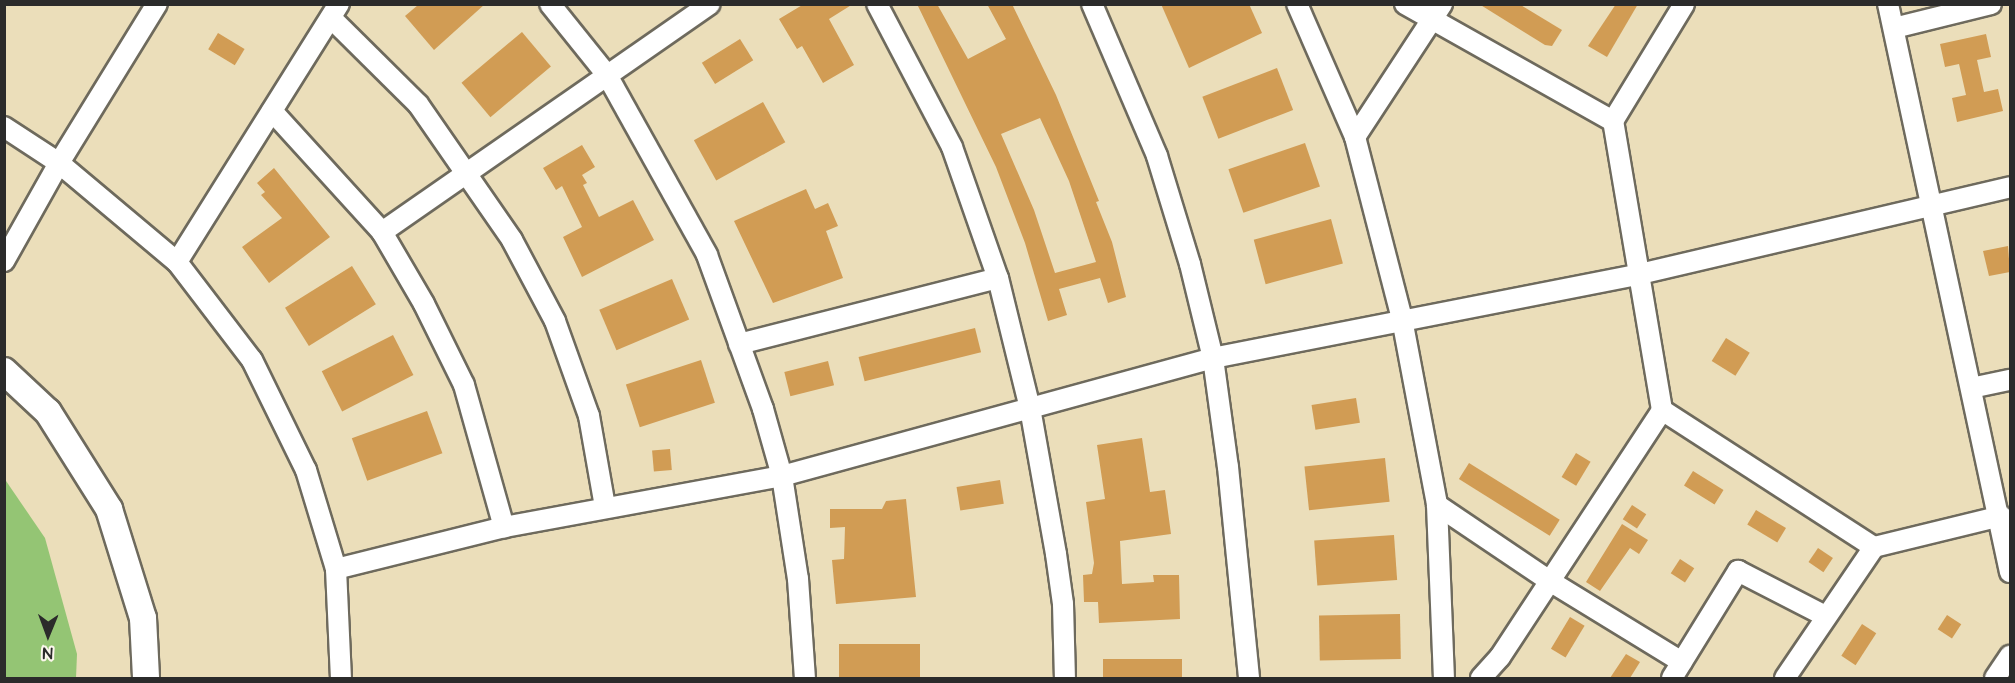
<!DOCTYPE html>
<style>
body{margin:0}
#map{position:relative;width:2015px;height:683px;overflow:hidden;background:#ebdeba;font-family:"Architects Daughter",sans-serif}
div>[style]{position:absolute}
.green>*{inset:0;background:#94c574}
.building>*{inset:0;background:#d19c54;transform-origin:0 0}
.roads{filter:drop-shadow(2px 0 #6e6a5d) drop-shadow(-2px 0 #6e6a5d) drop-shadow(0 2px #6e6a5d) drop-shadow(0 -2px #6e6a5d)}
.minor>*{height:20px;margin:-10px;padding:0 10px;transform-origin:10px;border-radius:10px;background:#fff}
.tertiary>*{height:26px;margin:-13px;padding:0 13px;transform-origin:13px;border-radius:13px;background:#fff}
span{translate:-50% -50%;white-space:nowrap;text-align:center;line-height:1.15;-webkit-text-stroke:5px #fbf7ec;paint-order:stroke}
.frame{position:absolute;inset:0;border:6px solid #2b2b2b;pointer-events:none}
.north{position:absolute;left:18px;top:605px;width:60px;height:60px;-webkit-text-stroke:4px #fbf7ec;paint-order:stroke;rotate:181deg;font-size:16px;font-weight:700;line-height:24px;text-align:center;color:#2b2b2b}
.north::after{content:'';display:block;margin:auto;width:21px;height:27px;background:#2b2b2b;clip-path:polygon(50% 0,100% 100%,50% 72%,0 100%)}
</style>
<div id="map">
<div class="green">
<i style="clip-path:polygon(4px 478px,45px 538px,77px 654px,76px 678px,5px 678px)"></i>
</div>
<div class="building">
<i style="clip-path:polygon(485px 4px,434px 50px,405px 16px,418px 5px)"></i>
<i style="clip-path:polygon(804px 4px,853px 4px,829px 19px,854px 65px,823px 83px,802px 46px,797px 49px,779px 19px)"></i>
<i style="clip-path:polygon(evenodd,917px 4px,937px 4px,968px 59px,1006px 39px,987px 4px,1012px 4px,1056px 95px,1099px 201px,1096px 202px,1112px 242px,1126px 297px,1108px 303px,1100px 278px,1059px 289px,1067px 315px,1048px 321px,1025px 243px,996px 167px,917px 4px,1040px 118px,1069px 181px,1096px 262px,1055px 273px,1034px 210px,1001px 134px,1040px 118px)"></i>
<i style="clip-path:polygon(1161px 4px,1249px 4px,1262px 33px,1189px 68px)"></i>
<i style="clip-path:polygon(1479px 4px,1519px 4px,1562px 30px,1552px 46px,1545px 45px)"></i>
<i style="clip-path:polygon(1616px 4px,1638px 4px,1607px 57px,1588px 46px)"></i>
<i style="left:522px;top:32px;width:45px;height:79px;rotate:50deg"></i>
<i style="left:218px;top:33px;width:31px;height:19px;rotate:31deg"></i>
<i style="clip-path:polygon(1986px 34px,1991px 57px,1977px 60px,1984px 92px,1998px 89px,2003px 111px,1957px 122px,1952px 98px,1966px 95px,1959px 64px,1945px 67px,1940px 44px)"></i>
<i style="left:740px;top:39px;width:25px;height:45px;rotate:58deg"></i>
<i style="left:1277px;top:68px;width:45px;height:80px;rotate:69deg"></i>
<i style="left:763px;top:102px;width:46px;height:79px;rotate:61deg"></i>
<i style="left:1305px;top:143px;width:46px;height:81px;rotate:71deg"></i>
<i style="clip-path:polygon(582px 145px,595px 167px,582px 175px,587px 183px,583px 185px,599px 217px,633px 200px,654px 240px,582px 277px,563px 237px,582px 227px,562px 186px,556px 190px,543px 168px)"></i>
<i style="clip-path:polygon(274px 168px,330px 237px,269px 283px,242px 247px,282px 218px,261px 195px,265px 192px,257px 183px)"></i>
<i style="clip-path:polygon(806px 189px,815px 209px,828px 203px,838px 226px,826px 231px,843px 278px,773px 303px,734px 221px)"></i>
<i style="left:1331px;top:219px;width:46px;height:80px;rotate:75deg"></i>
<i style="clip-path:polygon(2008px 246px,2010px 272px,1989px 276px,1983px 251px)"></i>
<i style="left:352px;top:266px;width:45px;height:79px;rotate:58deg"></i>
<i style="left:672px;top:279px;width:44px;height:79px;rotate:67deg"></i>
<i style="left:975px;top:328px;width:25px;height:120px;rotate:76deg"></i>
<i style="left:393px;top:335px;width:45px;height:80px;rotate:63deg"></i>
<i style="left:1726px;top:338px;width:28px;height:27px;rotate:32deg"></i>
<i style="left:701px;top:360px;width:45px;height:79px;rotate:72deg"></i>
<i style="left:828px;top:361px;width:25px;height:45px;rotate:76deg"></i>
<i style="left:1356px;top:398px;width:25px;height:45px;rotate:81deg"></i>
<i style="left:427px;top:411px;width:45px;height:80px;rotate:70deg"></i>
<i style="clip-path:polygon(1142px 438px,1150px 492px,1165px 490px,1171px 534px,1120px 541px,1122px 584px,1154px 582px,1153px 575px,1179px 575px,1180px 619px,1099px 623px,1098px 602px,1084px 602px,1083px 575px,1092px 574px,1094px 563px,1086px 502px,1105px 499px,1097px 445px)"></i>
<i style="left:670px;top:449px;width:21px;height:18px;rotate:85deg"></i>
<i style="left:1576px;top:453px;width:17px;height:28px;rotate:31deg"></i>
<i style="left:1385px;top:458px;width:44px;height:81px;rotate:84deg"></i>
<i style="left:1469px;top:463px;width:107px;height:19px;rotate:32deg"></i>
<i style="left:1693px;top:471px;width:36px;height:17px;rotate:32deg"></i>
<i style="left:1000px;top:480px;width:24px;height:44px;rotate:81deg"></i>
<i style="clip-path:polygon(906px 499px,916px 597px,836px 604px,832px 560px,844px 559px,845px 527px,830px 528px,830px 509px,882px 509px,886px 501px)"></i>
<i style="left:1632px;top:505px;width:17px;height:17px;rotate:33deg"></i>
<i style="left:1756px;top:510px;width:35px;height:17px;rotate:31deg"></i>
<i style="clip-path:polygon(1622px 524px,1648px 540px,1639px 554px,1630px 548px,1600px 591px,1586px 582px)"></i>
<i style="left:1394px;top:535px;width:45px;height:80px;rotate:86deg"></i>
<i style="left:1818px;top:548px;width:18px;height:17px;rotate:34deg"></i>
<i style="left:1680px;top:559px;width:17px;height:17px;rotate:33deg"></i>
<i style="left:1400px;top:614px;width:45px;height:81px;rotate:89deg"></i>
<i style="left:1947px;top:615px;width:17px;height:17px;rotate:33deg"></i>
<i style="left:1570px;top:617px;width:17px;height:37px;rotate:31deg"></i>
<i style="left:1862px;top:624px;width:17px;height:38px;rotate:33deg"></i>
<i style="left:920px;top:644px;width:34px;height:81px;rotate:90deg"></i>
<i style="clip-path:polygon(1626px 654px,1640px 662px,1630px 678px,1610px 678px)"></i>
<i style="left:1182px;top:659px;width:19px;height:79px;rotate:90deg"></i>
</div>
<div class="roads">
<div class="minor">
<i style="left:550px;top:4px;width:91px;rotate:51.2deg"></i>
<i style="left:607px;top:75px;width:206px;rotate:60.9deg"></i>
<i style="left:707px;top:255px;width:164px;rotate:70deg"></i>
<i style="left:763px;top:409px;width:70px;rotate:74.2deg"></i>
<i style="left:782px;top:476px;width:104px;rotate:81.2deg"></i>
<i style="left:798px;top:579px;width:99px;rotate:86deg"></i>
<i style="left:877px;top:4px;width:161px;rotate:62.3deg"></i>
<i style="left:952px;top:147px;width:139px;rotate:70.7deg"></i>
<i style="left:998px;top:278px;width:134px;rotate:76.2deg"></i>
<i style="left:1030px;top:408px;width:148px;rotate:79.9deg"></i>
<i style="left:1056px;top:554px;width:50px;rotate:82deg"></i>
<i style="left:1063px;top:604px;width:74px;rotate:88.5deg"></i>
<i style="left:1092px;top:4px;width:165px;rotate:66.8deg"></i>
<i style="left:1157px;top:156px;width:113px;rotate:73deg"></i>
<i style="left:1190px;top:264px;width:97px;rotate:76.3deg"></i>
<i style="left:1213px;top:358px;width:110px;rotate:82.2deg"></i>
<i style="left:1228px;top:467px;width:212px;rotate:84.3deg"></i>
<i style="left:1297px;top:4px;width:145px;rotate:66.4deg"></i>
<i style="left:1355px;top:137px;width:188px;rotate:75.5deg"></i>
<i style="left:1402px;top:319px;width:189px;rotate:79.3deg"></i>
<i style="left:1437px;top:505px;width:173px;rotate:87.7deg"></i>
<i style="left:1405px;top:4px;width:239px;rotate:29.4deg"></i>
<i style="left:1888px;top:4px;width:581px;rotate:77.88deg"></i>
<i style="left:331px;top:18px;width:122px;rotate:44.7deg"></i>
<i style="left:418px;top:104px;width:165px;rotate:55.3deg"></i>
<i style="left:512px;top:240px;width:92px;rotate:62deg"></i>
<i style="left:555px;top:321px;width:101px;rotate:70.3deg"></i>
<i style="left:589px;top:416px;width:92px;rotate:80deg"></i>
<i style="left:1894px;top:28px;width:100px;rotate:-13.9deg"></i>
<i style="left:272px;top:111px;width:164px;rotate:47.7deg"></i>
<i style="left:382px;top:232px;width:83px;rotate:59.7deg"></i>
<i style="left:424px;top:304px;width:90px;rotate:63.7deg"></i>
<i style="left:464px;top:385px;width:148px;rotate:74.3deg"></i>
<i style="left:4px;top:127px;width:66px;rotate:33.2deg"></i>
<i style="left:59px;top:163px;width:154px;rotate:40deg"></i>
<i style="left:177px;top:262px;width:123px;rotate:52.6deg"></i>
<i style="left:252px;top:360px;width:123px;rotate:63.9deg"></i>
<i style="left:306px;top:470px;width:103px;rotate:73.1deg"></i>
<i style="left:336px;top:569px;width:109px;rotate:87.4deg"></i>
<i style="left:1355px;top:137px;width:159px;rotate:-56.8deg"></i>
<i style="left:382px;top:232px;width:399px;rotate:-34.8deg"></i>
<i style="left:4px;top:261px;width:112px;rotate:-60.7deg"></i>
<i style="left:59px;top:163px;width:187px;rotate:-58.4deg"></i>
<i style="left:177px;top:262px;width:305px;rotate:-57.9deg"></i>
<i style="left:739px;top:344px;width:267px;rotate:-14.3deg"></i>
<i style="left:1971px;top:388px;width:40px;rotate:-12deg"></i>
<i style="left:1662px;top:410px;width:252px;rotate:32.9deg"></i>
<i style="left:1437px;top:505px;width:134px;rotate:34deg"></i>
<i style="left:1548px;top:580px;width:157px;rotate:31.5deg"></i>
<i style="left:336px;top:569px;width:173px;rotate:-14deg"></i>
<i style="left:504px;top:527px;width:283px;rotate:-10.4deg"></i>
<i style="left:782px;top:476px;width:447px;rotate:-15.3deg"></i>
<i style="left:1213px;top:358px;width:435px;rotate:-11.1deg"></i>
<i style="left:1640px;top:274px;width:380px;rotate:-13.2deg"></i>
<i style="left:1481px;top:678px;width:28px;rotate:-48deg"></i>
<i style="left:1500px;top:657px;width:295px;rotate:-56.7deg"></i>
<i style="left:1662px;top:410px;width:293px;rotate:-99.6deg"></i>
<i style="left:1613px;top:121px;width:137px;rotate:-58.7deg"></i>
<i style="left:1672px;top:678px;width:126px;rotate:-58.3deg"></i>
<i style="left:1738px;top:571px;width:98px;rotate:27.3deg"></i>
<i style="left:1785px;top:678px;width:158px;rotate:-55.8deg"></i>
<i style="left:1874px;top:547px;width:131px;rotate:-13.7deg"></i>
<i style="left:1995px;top:678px;width:27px;rotate:-56deg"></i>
</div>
<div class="tertiary">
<i style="left:4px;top:371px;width:60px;rotate:43deg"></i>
<i style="left:48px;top:412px;width:115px;rotate:57.8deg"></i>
<i style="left:109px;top:509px;width:114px;rotate:72.7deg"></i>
<i style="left:143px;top:618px;width:60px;rotate:87.1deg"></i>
</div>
</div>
<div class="frame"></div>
<div class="north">N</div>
</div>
